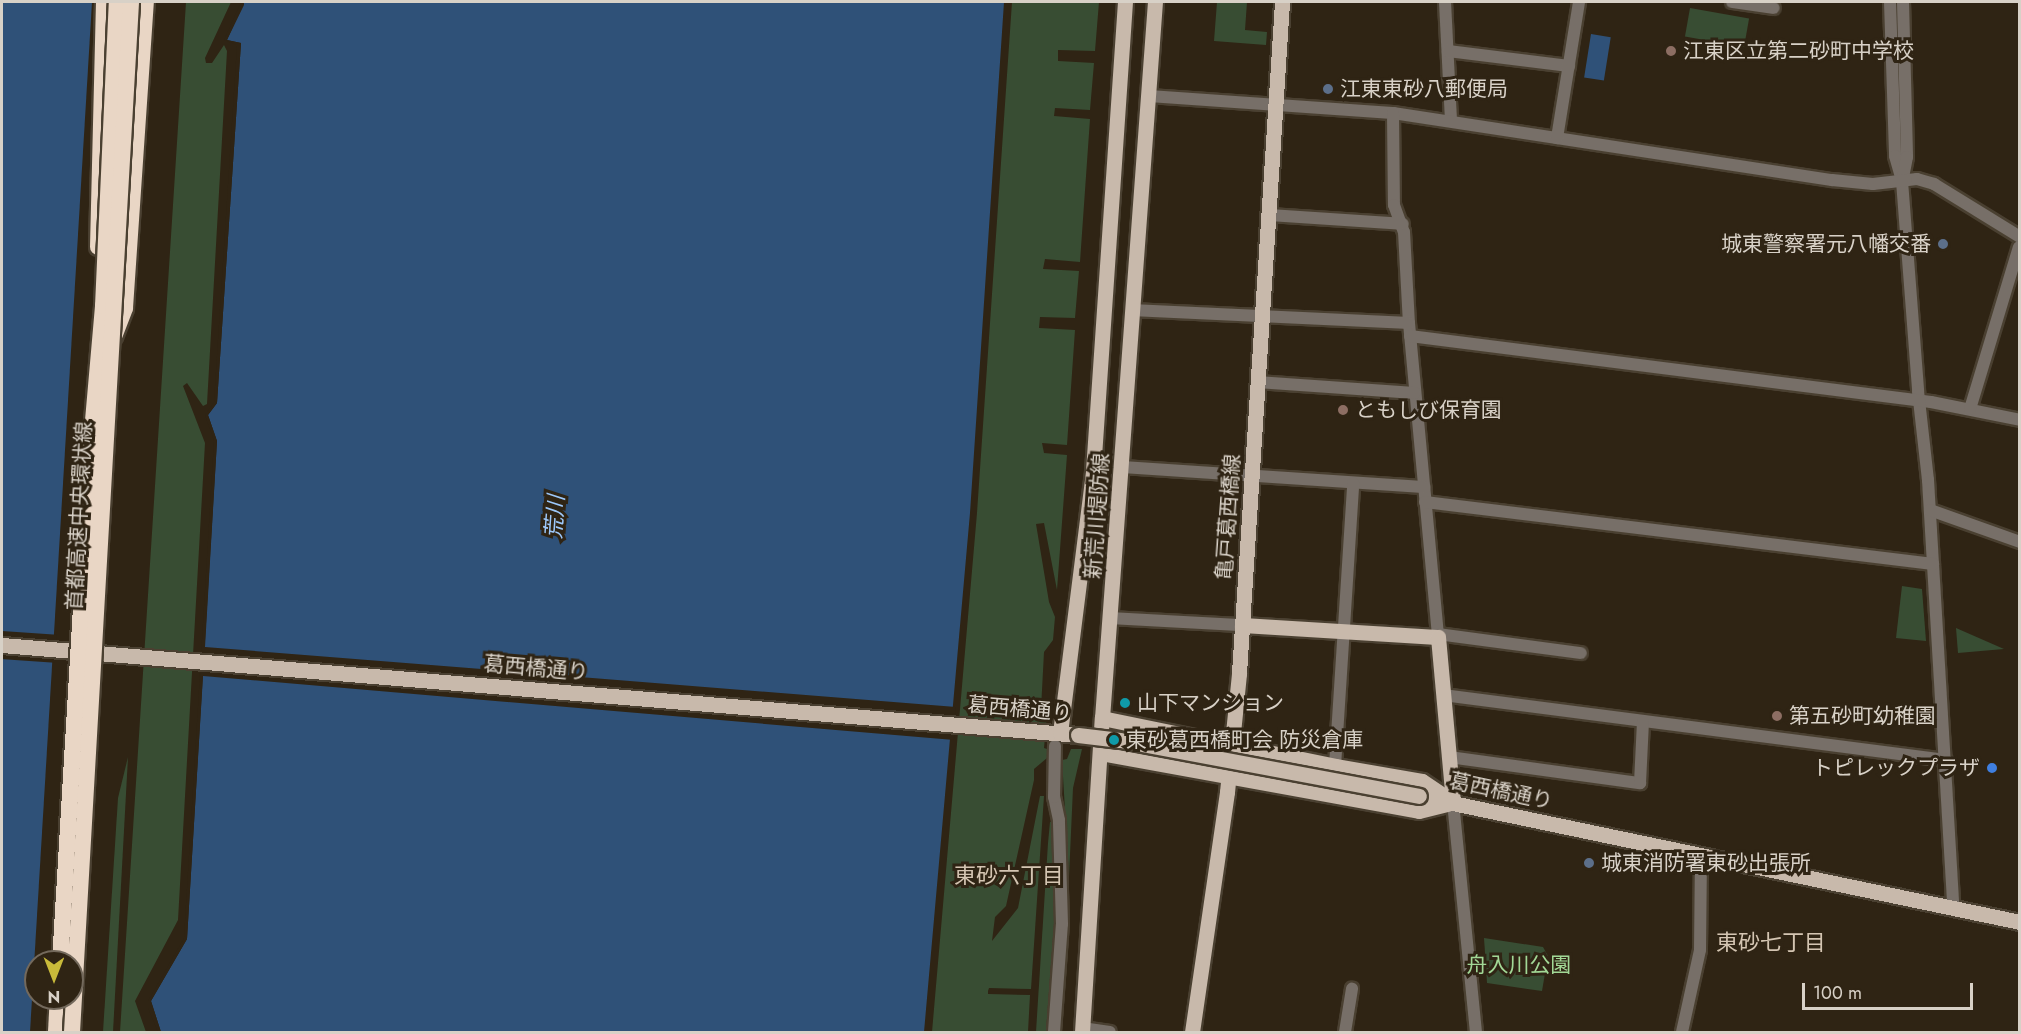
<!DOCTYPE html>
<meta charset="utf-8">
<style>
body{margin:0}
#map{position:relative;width:2021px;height:1034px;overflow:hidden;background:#2f2414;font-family:Jost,"Noto Sans JP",sans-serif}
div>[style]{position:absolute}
.green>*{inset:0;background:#384d33;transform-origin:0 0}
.water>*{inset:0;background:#2f5178;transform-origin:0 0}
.pier>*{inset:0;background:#2f2414;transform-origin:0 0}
.roads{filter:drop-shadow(2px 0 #4a4031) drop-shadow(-2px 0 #4a4031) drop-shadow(0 2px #4a4031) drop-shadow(0 -2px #4a4031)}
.minor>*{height:12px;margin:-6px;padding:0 6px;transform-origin:6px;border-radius:6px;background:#776f68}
.major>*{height:15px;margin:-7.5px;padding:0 7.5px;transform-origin:7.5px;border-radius:7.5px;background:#c8b9ab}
.highway>*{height:16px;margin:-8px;padding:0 8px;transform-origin:8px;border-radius:8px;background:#e9d6c5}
.bridges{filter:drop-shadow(2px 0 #4a4031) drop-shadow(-2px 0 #4a4031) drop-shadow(0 2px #4a4031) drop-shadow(0 -2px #4a4031)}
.major-bridge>*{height:15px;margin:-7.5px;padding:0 7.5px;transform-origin:7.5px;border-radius:7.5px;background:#c8b9ab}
.highway-bridge>*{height:16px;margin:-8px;padding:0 8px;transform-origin:8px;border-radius:8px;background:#e9d6c5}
.dots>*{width:16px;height:16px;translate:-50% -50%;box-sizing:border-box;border:3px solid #2f2414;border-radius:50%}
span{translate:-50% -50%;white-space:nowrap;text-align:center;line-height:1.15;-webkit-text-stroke:6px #2f2414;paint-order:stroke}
.poi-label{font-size:21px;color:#d8d1c7}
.left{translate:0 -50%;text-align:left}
.right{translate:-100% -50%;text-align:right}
.street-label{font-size:21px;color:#d8d1c7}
.park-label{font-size:21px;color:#a2d896}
.water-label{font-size:22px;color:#9dc8fa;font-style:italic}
.neighbourhood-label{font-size:22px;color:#d4c5b2}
.frame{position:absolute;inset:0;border:3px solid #d8d1c7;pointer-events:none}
.north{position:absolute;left:24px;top:950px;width:60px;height:60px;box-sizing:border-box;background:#2f2414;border:2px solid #73695c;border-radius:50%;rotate:180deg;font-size:16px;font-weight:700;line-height:24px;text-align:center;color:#d8d1c7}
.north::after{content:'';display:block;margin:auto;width:21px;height:27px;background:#c9ba3a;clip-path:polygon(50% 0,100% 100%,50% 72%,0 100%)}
.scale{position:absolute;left:1802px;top:983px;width:171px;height:27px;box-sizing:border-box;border:3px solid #d8d1c7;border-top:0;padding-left:8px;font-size:18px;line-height:21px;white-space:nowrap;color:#d8d1c7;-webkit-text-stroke:4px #2f2414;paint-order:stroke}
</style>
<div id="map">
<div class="green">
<i style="clip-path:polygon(186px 2px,231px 2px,205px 58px,206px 63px,212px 63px,224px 45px,227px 51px,207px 404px,203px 406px,187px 383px,183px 386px,205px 443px,178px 920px,135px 1001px,146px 1032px,120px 1032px)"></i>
<i style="clip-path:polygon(1012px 2px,1099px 2px,1095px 51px,1058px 50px,1058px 61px,1094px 63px,1090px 110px,1055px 108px,1054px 116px,1090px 119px,1080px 262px,1045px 259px,1043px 269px,1079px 271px,1075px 318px,1040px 317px,1039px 328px,1075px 330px,1067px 445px,1042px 443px,1044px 453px,1067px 455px,1057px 590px,1044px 523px,1036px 524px,1049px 602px,1055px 617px,1053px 640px,1044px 652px,1041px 709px,1050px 709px,1050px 715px,1047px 715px,1044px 748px,1047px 749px,1047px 758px,1034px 769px,1034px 780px,1006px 906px,995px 917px,992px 941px,1018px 908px,1040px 796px,1044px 796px,1031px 989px,989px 988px,988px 991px,988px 994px,1030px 995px,1028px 1032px,932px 1032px,977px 513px)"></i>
<i style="clip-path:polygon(1217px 2px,1247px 2px,1245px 30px,1267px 32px,1266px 45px,1214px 41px)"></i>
<i style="left:1690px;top:8px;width:60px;height:29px;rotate:10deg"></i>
<i style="clip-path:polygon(1902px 586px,1922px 589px,1926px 641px,1896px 638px)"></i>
<i style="clip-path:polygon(1956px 628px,2004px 649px,1958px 653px)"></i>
<i style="clip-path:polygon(1071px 749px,1082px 749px,1073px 788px,1069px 877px,1062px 760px,1067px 759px)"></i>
<i style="clip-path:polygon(128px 757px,113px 1032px,103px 1032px,118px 798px)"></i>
<i style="clip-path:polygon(1053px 821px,1057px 885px,1046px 1032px,1036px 1032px,1048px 843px,1050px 822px)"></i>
<i style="clip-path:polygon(1484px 938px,1543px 947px,1548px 956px,1542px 991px,1487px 983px)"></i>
</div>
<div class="water">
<i style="clip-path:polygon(2px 2px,92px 2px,30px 1032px,2px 1032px)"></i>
<i style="clip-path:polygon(244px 2px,1004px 2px,970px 513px,924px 1032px,161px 1032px,151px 1001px,187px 939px,217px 441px,208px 415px,217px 403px,241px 43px,227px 40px)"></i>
<i style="left:1591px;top:34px;width:20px;height:44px;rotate:9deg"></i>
</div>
<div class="pier">
<i style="clip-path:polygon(241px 2px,244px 2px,244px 5px,227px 40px,241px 43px,217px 403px,208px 415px,217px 441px,205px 647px,956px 707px,954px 740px,203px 676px,187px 939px,151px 1001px,161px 1032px,158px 1032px,148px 1008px,148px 1001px,184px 938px,214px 441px,205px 415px,214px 402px,237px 45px,224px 40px)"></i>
<i style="left:2px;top:631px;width:55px;height:28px;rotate:4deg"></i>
</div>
<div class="roads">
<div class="minor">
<i style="left:1445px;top:2px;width:119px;rotate:87.1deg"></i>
<i style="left:1732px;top:2px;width:42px;rotate:8.1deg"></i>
<i style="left:1890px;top:2px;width:154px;rotate:88.1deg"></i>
<i style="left:1895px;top:156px;width:26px;rotate:74deg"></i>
<i style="left:1902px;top:181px;width:211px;rotate:85.6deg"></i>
<i style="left:1918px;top:391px;width:90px;rotate:83.6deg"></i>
<i style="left:1928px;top:480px;width:428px;rotate:86.6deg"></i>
<i style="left:1903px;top:2px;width:155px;rotate:88.5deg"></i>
<i style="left:1907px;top:157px;width:20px;rotate:101deg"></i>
<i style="left:1448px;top:51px;width:122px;rotate:7.1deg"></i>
<i style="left:1148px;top:96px;width:246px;rotate:4deg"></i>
<i style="left:1393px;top:113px;width:444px;rotate:8.7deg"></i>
<i style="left:1832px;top:180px;width:41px;rotate:5.6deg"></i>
<i style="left:1873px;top:184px;width:44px;rotate:-6.5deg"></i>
<i style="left:1917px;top:179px;width:18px;rotate:16deg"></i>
<i style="left:1934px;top:184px;width:101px;rotate:31.6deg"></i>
<i style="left:1393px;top:113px;width:92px;rotate:89.4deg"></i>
<i style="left:1394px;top:205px;width:29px;rotate:70deg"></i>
<i style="left:1404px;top:232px;width:91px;rotate:86.9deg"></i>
<i style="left:1409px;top:323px;width:315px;rotate:84.7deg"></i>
<i style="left:1557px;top:138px;width:138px;rotate:-80.8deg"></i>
<i style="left:1268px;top:215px;width:135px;rotate:3.8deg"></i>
<i style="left:1132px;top:310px;width:277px;rotate:2.7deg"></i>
<i style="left:1410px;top:336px;width:525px;rotate:7.22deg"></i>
<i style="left:1931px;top:402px;width:91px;rotate:11.4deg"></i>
<i style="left:1257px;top:382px;width:158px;rotate:4deg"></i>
<i style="left:1970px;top:409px;width:169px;rotate:-73.2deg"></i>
<i style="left:1121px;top:467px;width:304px;rotate:3.8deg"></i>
<i style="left:1425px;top:502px;width:512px;rotate:6.96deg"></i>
<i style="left:1930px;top:510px;width:96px;rotate:19.6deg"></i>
<i style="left:1111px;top:618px;width:131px;rotate:3.1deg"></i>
<i style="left:1438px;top:634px;width:144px;rotate:7.6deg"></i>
<i style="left:1443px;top:695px;width:507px;rotate:7.36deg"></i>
<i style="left:1449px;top:757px;width:193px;rotate:7.8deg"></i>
<i style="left:1640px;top:783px;width:61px;rotate:-87.2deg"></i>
<i style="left:1335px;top:766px;width:283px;rotate:-86.3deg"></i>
<i style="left:1453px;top:802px;width:231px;rotate:84.3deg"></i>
<i style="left:1082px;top:1028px;width:28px;rotate:8deg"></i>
<i style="left:1054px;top:1032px;width:108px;rotate:-85.8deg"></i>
<i style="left:1062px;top:924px;width:104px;rotate:-91.7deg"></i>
<i style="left:1059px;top:820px;width:24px;rotate:-102deg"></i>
<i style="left:1054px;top:797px;width:51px;rotate:-88.9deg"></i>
<i style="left:1345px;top:1032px;width:44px;rotate:-80.8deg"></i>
<i style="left:1682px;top:1032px;width:84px;rotate:-77.6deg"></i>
<i style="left:1700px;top:950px;width:96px;rotate:-89.4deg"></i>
</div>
<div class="major">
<i style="left:1242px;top:625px;width:196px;rotate:3.5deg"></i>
<i style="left:1438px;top:637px;width:166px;rotate:84.8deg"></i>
<i style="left:2px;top:645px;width:1080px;rotate:4.78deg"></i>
<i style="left:1102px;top:718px;width:238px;rotate:11.6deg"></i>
<i style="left:1335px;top:766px;width:88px;rotate:9.8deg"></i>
<i style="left:1422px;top:781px;width:30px;rotate:34deg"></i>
<i style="left:1060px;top:733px;width:264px;rotate:-82.8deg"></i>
<i style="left:1093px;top:471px;width:470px;rotate:-86.1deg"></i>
<i style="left:1101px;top:753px;width:323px;rotate:10.3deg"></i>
<i style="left:1419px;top:811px;width:30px;rotate:-14deg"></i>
<i style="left:1419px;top:796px;width:614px;rotate:11.84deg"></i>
<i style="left:1082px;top:1032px;width:315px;rotate:-86.4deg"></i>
<i style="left:1102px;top:718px;width:718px;rotate:-85.77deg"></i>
<i style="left:1192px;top:1032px;width:243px;rotate:-81.7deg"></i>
<i style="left:1227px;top:792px;width:120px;rotate:-84.2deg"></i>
<i style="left:1239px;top:673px;width:672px;rotate:-86.33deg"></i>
</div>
<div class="highway">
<i style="left:98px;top:247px;width:245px;rotate:-88.6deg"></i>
<i style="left:114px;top:337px;width:31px;rotate:-69deg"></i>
<i style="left:125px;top:308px;width:307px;rotate:-86.1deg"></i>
<i style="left:56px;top:1032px;width:34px;rotate:-87deg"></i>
</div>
</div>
<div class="bridges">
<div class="major-bridge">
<i style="left:1078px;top:735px;width:42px;rotate:6.8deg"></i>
<i style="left:1120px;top:740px;width:304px;rotate:10.6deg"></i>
</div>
<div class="highway-bridge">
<i style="left:60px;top:962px;width:508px;rotate:-86.61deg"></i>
<i style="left:90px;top:455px;width:150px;rotate:-85deg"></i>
<i style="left:103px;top:306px;width:304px;rotate:-87.4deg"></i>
<i style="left:72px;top:1032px;width:1032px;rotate:-86.72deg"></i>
</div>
</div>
<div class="dots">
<i style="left:1671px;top:51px;background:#8d6e63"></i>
<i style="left:1328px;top:89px;background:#5c6f8a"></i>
<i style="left:1943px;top:244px;background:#5c6f8a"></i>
<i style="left:1343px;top:410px;background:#8d6e63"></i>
<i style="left:1125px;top:703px;background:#0f9aa8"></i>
<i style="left:1777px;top:716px;background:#8d6e63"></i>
<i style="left:1114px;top:740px;background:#0f9aa8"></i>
<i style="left:1992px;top:768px;background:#3f7fe0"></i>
<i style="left:1589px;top:863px;background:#5c6f8a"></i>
</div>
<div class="poi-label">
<span class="left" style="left:1683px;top:51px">江東区立第二砂町中学校</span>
<span class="left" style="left:1340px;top:89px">江東東砂八郵便局</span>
<span class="right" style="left:1931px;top:244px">城東警察署元八幡交番</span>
<span class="left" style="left:1355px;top:410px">ともしび保育園</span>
<span class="left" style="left:1137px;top:703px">山下マンション</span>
<span class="left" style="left:1789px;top:716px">第五砂町幼稚園</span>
<span class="left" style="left:1126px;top:740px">東砂葛西橋町会 防災倉庫</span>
<span class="right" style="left:1980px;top:768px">トピレックプラザ</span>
<span class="left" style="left:1601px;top:863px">城東消防署東砂出張所</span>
</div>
<div class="street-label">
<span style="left:79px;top:516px;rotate:-87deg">首都高速中央環状線</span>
<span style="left:1097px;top:516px;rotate:-86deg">新荒川堤防線</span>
<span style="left:1228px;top:517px;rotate:-86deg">亀戸葛西橋線</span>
<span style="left:536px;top:668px;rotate:5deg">葛西橋通り</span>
<span style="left:1020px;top:709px;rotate:5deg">葛西橋通り</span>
<span style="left:1501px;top:791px;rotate:12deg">葛西橋通り</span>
</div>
<div class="park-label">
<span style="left:1519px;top:965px">舟入川公園</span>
</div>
<div class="water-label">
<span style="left:555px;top:517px;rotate:-86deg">荒川</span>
</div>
<div class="neighbourhood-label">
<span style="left:1009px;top:876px">東砂六丁目</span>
<span style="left:1771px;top:943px">東砂七丁目</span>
</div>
<div class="frame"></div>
<div class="north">N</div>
<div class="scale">100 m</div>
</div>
